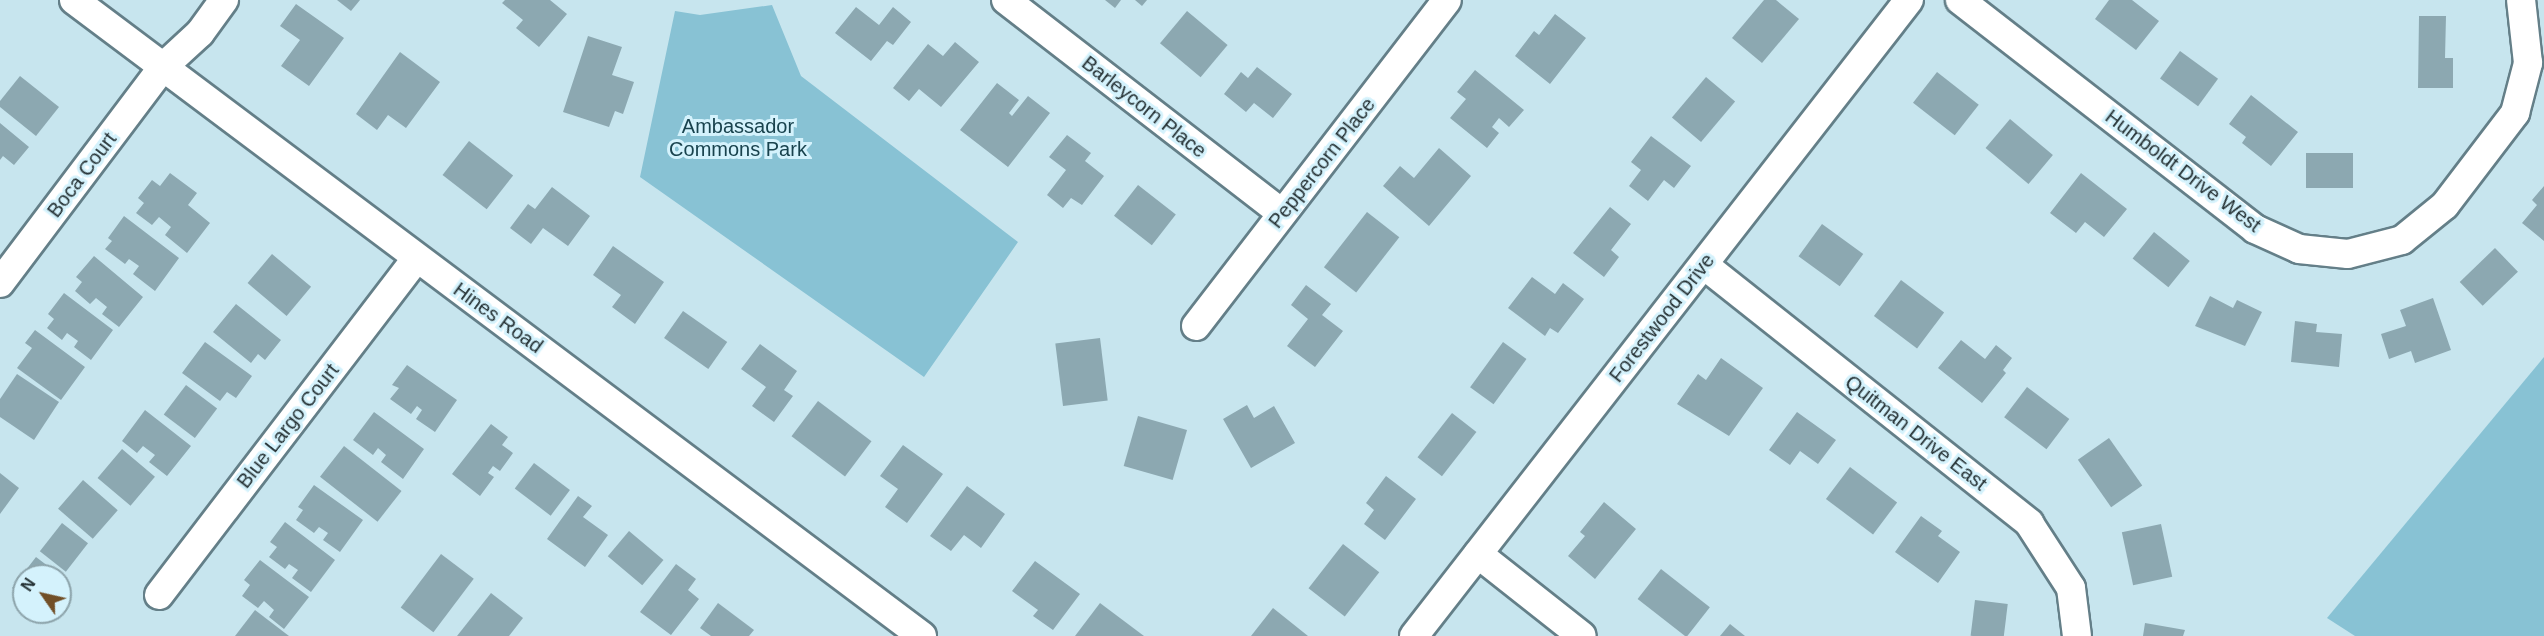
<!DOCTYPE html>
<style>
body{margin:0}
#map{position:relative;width:2544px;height:636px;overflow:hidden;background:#c7e5ee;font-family:Helvetica,sans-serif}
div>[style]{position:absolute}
.green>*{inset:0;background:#88c2d4}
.building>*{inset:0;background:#8ca8b1;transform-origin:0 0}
.roads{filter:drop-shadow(2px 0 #647f88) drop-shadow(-2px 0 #647f88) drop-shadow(0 2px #647f88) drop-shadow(0 -2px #647f88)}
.minor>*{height:28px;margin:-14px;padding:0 14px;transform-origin:14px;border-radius:14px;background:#fff}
span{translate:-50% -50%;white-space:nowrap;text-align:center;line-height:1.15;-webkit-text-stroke:6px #d4f2fc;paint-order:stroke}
.street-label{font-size:20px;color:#232f32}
.park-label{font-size:20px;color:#19434e}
.north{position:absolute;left:12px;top:564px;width:60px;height:60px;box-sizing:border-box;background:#d4f2fc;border:2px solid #8da4ab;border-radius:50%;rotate:304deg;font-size:16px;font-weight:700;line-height:24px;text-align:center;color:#232f32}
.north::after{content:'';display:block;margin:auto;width:21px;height:27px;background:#714f27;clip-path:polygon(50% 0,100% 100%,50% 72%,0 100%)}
</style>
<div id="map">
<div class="green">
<i style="clip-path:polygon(772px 5px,801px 76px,1018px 242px,924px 377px,640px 177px,675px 11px,700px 15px)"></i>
<i style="clip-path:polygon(2544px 357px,2544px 636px,2355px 636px,2327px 618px)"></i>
</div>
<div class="building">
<i style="clip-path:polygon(337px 0,360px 0,351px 11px)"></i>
<i style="clip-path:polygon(505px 0,550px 0,567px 14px,539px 47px,516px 28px,523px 20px,502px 3px)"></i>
<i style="clip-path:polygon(1105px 0,1121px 0,1115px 8px)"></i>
<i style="clip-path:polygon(1135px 0,1147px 0,1142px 6px)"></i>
<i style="clip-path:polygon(1764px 0,1776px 0,1799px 19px,1762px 63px,1732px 38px)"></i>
<i style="clip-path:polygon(2109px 0,2132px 0,2159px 21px,2136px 50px,2095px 19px)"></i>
<i style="clip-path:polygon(296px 4px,344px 38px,309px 86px,281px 66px,300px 40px,280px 26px)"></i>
<i style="clip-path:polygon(856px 7px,879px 25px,893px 7px,911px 22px,893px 45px,887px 41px,871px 61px,835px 33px)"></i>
<i style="left:1187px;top:11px;width:53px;height:42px;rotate:40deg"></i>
<i style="clip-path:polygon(1555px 14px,1586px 38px,1550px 84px,1515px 56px,1534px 31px,1539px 35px)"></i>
<i style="clip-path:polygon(2419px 16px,2446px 16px,2445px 58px,2453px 58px,2453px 88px,2418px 88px)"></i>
<i style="clip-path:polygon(588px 36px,622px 47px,612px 75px,634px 82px,623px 114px,615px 111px,609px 127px,563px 112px)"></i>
<i style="clip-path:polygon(955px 42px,979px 62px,941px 107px,919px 89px,909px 101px,893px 88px,928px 44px,943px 56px)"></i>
<i style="left:2180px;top:51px;width:47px;height:34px;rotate:36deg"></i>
<i style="clip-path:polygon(400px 52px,440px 82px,406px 128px,388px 115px,377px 130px,356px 114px)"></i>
<i style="clip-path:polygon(1257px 67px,1292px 94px,1273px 118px,1254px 103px,1246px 112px,1224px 94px,1241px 72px,1248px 78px)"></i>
<i style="clip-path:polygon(1475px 70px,1524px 110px,1509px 127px,1499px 118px,1492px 127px,1499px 133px,1487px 148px,1450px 118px,1466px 99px,1457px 92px)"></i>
<i style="left:1937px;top:72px;width:53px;height:39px;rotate:38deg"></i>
<i style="clip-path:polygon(20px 76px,59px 107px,36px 136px,0 107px,0 101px)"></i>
<i style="left:1706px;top:77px;width:38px;height:53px;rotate:40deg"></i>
<i style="clip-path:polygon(997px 83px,1019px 100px,1009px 113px,1012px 116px,1028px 96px,1050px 113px,1008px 167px,960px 130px)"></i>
<i style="clip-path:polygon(2251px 95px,2298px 132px,2271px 166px,2242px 143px,2246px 137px,2229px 124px)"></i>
<i style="left:2010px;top:119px;width:56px;height:38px;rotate:40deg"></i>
<i style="clip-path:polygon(0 123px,29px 147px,14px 165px,3px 156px,0 160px)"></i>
<i style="clip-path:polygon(1067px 135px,1091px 153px,1085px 161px,1104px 176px,1082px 205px,1071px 198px,1063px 208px,1047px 195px,1066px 170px,1049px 157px)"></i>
<i style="clip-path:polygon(1651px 136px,1691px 166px,1674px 188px,1664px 180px,1648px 201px,1629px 186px,1641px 170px,1631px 162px)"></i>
<i style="left:469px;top:141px;width:56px;height:43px;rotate:38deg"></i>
<i style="clip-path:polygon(1439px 148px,1471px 176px,1429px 226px,1383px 186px,1400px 166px,1414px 178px)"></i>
<i style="left:2306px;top:153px;width:47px;height:35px"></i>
<i style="clip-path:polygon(170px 173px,197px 193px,188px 205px,210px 223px,187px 253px,165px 235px,171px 227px,159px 217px,152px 225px,136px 213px,144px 203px,138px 198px,152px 180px,160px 186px)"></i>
<i style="clip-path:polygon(2081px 173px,2127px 209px,2104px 237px,2085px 222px,2076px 233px,2050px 213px)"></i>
<i style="left:1138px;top:185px;width:48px;height:39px;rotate:38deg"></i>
<i style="clip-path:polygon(2544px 186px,2544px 241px,2522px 223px,2537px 205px,2532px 200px)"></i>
<i style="clip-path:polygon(552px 187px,590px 216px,568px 246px,543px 228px,531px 244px,510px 228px,528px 204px,535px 209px)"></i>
<i style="clip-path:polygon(1610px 207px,1631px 224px,1611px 250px,1619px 257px,1604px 277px,1573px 253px)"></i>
<i style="left:1367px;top:212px;width:41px;height:70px;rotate:38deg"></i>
<i style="clip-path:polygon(124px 216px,179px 258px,155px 291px,133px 274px,139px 266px,129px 259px,125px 264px,105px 249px,112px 241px,108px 238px)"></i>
<i style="left:1822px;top:224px;width:51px;height:40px;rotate:36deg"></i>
<i style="left:2154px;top:232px;width:46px;height:34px;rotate:39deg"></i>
<i style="clip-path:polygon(613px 246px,664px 282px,635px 324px,612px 307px,621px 295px,593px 275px)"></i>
<i style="left:2495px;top:248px;width:33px;height:49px;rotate:46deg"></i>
<i style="left:272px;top:254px;width:51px;height:38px;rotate:40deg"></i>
<i style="clip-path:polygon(94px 256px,143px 297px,119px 327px,102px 314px,107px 307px,96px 298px,90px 304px,75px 291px,82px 282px,76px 277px)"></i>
<i style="clip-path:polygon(1532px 277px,1555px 294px,1563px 283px,1584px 299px,1558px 333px,1550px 328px,1545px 336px,1508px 308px)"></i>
<i style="left:1901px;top:280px;width:54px;height:45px;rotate:37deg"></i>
<i style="clip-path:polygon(1306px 285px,1331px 304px,1322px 315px,1343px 331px,1315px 367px,1287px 346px,1308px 319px,1291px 305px)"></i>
<i style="clip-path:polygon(64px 293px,113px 330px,91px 360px,74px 347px,78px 341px,67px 333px,62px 340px,47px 328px,54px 319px,48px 314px)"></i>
<i style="clip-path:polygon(2210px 296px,2233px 308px,2237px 300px,2262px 312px,2245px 346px,2195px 326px)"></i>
<i style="clip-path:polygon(2433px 298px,2451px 350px,2415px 363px,2411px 351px,2389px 359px,2381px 334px,2406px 326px,2400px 310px)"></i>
<i style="clip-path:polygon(236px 304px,281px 340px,265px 360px,258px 354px,251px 363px,213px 332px)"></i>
<i style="left:683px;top:311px;width:54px;height:33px;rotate:35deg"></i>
<i style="clip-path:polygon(2295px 321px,2317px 324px,2316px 332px,2342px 334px,2339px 367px,2291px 362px)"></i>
<i style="clip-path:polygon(35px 330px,85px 367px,61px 400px,17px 368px,32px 348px,25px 343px)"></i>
<i style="left:1100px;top:338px;width:63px;height:45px;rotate:83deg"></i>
<i style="clip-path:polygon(1961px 340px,1985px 359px,1996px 345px,2012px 358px,2003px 370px,2006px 373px,1982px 403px,1938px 368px)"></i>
<i style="clip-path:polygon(205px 342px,252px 376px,236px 398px,227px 392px,220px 401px,182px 373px)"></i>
<i style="left:1503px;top:342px;width:29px;height:56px;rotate:36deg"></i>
<i style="clip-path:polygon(760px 344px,797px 371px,784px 390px,793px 396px,774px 422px,752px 406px,766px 387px,741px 369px)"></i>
<i style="clip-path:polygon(1721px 358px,1763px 388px,1729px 436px,1677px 404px,1698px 374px,1706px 380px)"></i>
<i style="clip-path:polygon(407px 365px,457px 400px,435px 432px,416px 419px,422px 410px,417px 406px,411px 414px,390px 399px,399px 388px,392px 385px)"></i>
<i style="clip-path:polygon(17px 374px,59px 402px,34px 440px,0 417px,0 399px)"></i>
<i style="left:186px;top:385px;width:39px;height:37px;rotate:37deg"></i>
<i style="left:2027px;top:387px;width:53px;height:38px;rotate:37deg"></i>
<i style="left:818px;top:401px;width:67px;height:44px;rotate:37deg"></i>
<i style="clip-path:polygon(1247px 405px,1254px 418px,1274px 406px,1295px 443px,1251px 468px,1223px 419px)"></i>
<i style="clip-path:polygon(145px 410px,191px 446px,167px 476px,149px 462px,155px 455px,143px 446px,137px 453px,122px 441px)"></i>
<i style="clip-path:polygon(374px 412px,424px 449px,403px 479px,381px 462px,386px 455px,378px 448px,373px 455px,353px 440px)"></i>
<i style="clip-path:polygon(1797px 412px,1836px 440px,1818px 464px,1800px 451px,1790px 465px,1769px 450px)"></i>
<i style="left:1452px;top:413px;width:31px;height:56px;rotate:38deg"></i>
<i style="left:1138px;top:416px;width:51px;height:52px;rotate:16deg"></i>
<i style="clip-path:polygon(491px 424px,508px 437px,502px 445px,513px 453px,500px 471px,493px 466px,488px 473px,494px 477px,480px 496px,452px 474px)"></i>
<i style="left:2109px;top:438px;width:58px;height:38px;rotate:55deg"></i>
<i style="clip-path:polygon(903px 445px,943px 474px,907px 523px,885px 507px,898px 489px,880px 476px)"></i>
<i style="left:344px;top:446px;width:73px;height:39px;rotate:38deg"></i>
<i style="left:122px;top:449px;width:43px;height:38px;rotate:40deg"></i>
<i style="left:534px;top:463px;width:45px;height:32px;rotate:37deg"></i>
<i style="left:1850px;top:467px;width:59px;height:40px;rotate:37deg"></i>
<i style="clip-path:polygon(0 473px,19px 488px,0 514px)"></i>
<i style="clip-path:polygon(1386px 476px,1416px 499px,1385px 540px,1364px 524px,1374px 510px,1366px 503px)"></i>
<i style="left:83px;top:480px;width:46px;height:38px;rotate:41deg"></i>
<i style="clip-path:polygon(314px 485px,363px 520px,340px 552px,323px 540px,328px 533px,319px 527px,314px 533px,296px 520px,303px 510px,298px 507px)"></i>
<i style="clip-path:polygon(967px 486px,1005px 514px,981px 548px,964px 535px,951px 551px,930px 536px)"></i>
<i style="clip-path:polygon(578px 496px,592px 506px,583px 517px,608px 535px,585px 567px,547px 539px)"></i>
<i style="clip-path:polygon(1604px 502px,1636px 529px,1595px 579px,1568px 556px,1585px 536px,1580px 532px)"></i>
<i style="clip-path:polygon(1921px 516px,1942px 531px,1938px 536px,1960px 552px,1938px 583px,1895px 552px)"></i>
<i style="clip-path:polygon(285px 522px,335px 560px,311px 592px,292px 578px,298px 570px,289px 564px,285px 569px,269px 557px,277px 547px,270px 542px)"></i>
<i style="left:62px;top:523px;width:33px;height:36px;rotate:38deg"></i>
<i style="left:2161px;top:524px;width:54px;height:40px;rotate:78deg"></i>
<i style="left:629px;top:531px;width:45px;height:33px;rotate:40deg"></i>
<i style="left:1343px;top:544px;width:46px;height:56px;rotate:38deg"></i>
<i style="left:441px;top:554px;width:41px;height:67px;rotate:37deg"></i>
<i style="clip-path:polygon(36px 557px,65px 579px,60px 586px,60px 576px,24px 576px,24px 597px,12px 588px)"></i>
<i style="clip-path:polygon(260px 560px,309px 597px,284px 629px,269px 617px,274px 610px,264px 601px,258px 608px,242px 596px,250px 585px,244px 580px)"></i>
<i style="clip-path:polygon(1035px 561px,1080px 594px,1053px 630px,1033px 616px,1038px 610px,1012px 591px)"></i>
<i style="clip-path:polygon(676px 564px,696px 579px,688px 590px,699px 599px,671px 635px,640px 612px)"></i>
<i style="left:1661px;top:569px;width:62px;height:38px;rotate:38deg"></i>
<i style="clip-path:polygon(491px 593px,523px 618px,509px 636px,457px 636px)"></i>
<i style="left:1975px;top:600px;width:33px;height:36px;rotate:7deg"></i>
<i style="clip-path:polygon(718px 603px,754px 630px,749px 636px,711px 636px,700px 628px)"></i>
<i style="clip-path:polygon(1100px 603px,1144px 636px,1075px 636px)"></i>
<i style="clip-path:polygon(1273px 608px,1308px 636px,1251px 636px)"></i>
<i style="clip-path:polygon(255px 610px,289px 636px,235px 636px)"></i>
<i style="clip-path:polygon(2145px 623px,2185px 630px,2183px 636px,2143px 636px)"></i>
<i style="clip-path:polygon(1730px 624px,1745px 636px,1720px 636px)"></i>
</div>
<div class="roads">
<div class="minor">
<i style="left:74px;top:0;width:1060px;rotate:36.87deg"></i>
<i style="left:1006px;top:0;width:349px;rotate:37.7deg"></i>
<i style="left:1960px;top:0;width:373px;rotate:37.8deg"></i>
<i style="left:2255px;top:229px;width:48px;rotate:24.4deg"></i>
<i style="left:2299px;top:249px;width:49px;rotate:5.8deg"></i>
<i style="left:2348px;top:254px;width:56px;rotate:-14.5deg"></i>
<i style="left:2402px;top:240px;width:55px;rotate:-39.1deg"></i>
<i style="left:2445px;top:205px;width:116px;rotate:-52.7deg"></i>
<i style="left:2515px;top:113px;width:52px;rotate:-75.4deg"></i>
<i style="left:2528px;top:63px;width:63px;rotate:-96.3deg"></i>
<i style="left:1704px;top:265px;width:415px;rotate:38.4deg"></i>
<i style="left:2029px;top:523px;width:77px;rotate:57.1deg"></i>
<i style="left:2071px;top:588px;width:48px;rotate:82.9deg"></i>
<i style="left:0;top:283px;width:271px;rotate:-53deg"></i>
<i style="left:163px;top:67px;width:50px;rotate:-42.6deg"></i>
<i style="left:200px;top:33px;width:41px;rotate:-54deg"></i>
<i style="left:1196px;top:326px;width:411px;rotate:-52.4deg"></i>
<i style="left:1478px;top:554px;width:132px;rotate:38.3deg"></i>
<i style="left:159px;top:595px;width:424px;rotate:-52.6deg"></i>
<i style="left:1414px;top:636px;width:806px;rotate:-52.11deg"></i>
</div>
</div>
<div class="street-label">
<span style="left:1144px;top:107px;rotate:38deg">Barleycorn Place</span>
<span style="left:1322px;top:163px;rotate:-52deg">Peppercorn Place</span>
<span style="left:2183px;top:171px;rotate:37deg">Humboldt Drive West</span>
<span style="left:82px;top:175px;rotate:-53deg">Boca Court</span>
<span style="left:498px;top:318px;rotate:36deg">Hines Road</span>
<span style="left:1662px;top:318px;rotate:-52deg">Forestwood Drive</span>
<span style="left:288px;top:426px;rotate:-52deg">Blue Largo Court</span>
<span style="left:1916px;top:433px;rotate:38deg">Quitman Drive East</span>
</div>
<div class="park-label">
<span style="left:738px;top:138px">Ambassador<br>Commons Park</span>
</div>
<div class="north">N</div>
</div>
